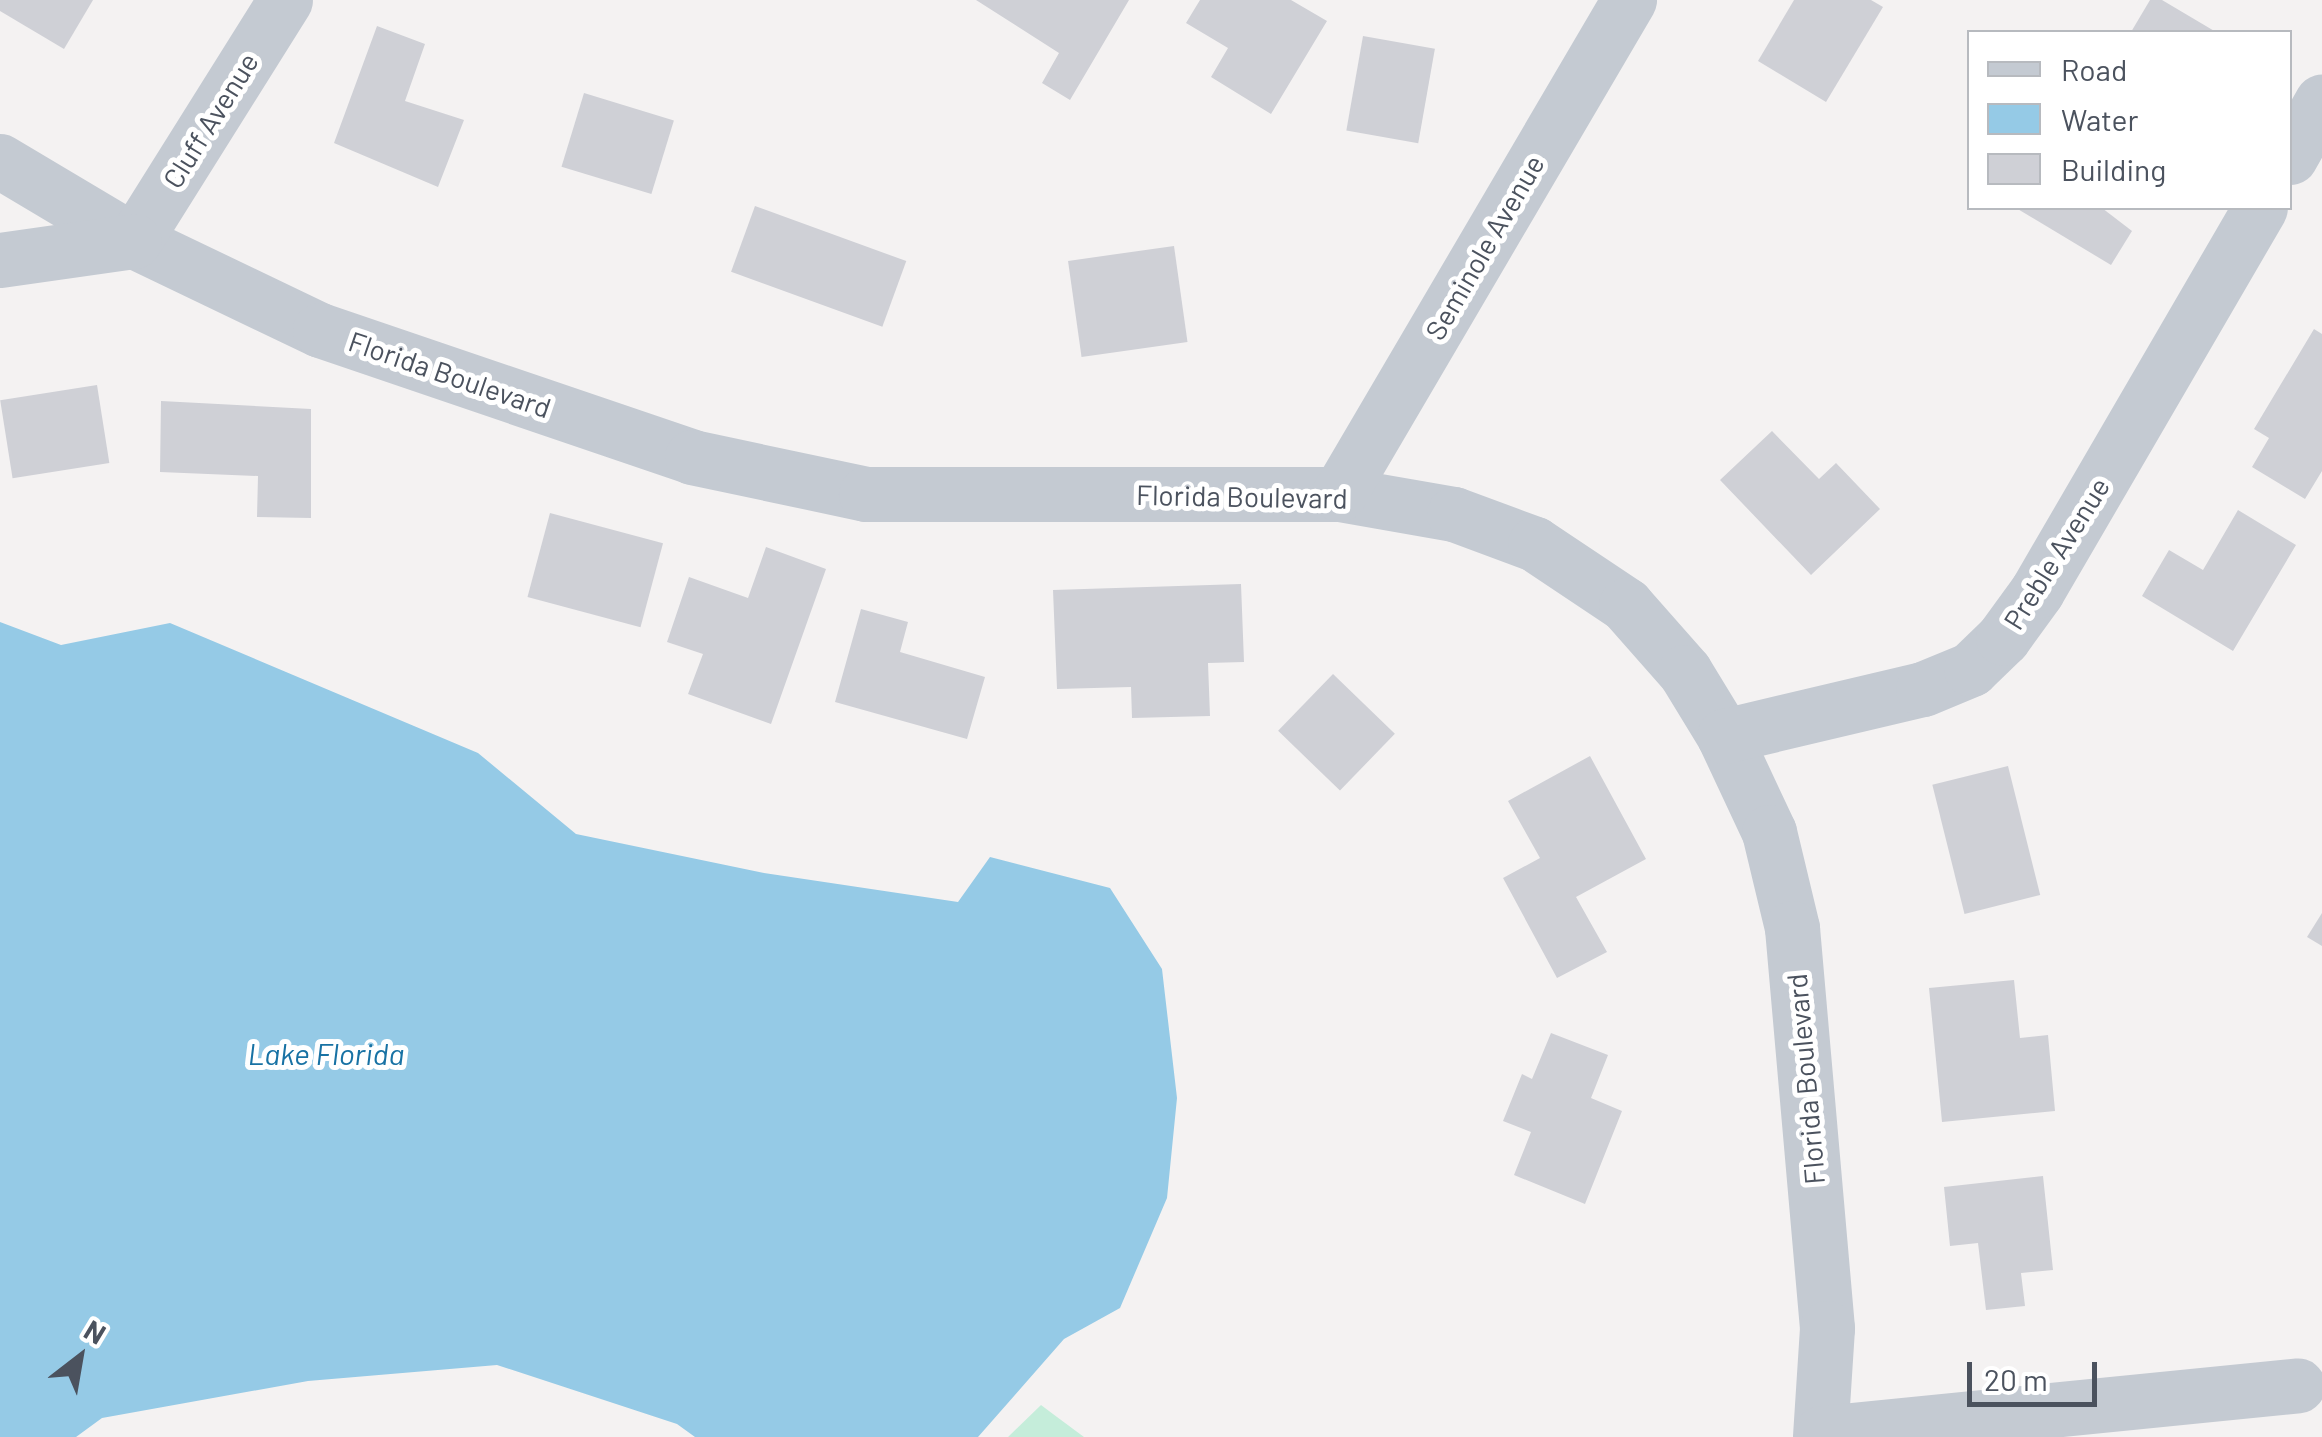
<!DOCTYPE html>
<style>
body{margin:0}
#map{position:relative;width:2322px;height:1437px;overflow:hidden;background:#f4f2f2;font-family:Barlow,sans-serif}
div>[style]{position:absolute}
.green>*{inset:0;background:#c5edda}
.water>*{inset:0;background:#95cae6}
.building>*{inset:0;background:#cfd0d6;transform-origin:0 0}
.minor>*{height:55px;margin:-27.5px;padding:0 27.5px;transform-origin:27.5px;border-radius:27.5px;background:#c4cad2}
span{translate:-50% -50%;white-space:nowrap;text-align:center;line-height:1.15;-webkit-text-stroke:10px #fff;paint-order:stroke}
.street-label{font-size:28px;color:#4b525e}
.water-label{font-size:30px;color:#1872a4;font-style:italic}
.legend{position:absolute;left:1967px;top:30px;width:325px;height:180px;box-sizing:border-box;background:#fff;border:2px solid #b7babf;margin:0;padding:12px 18px;list-style:none;font-size:30px;color:#4b525e}
.legend li{display:flex;align-items:center;gap:20px;height:50px}
.legend b{width:50px;border:2px solid #b7babf}
.north{position:absolute;left:30px;top:1307px;width:100px;height:100px;-webkit-text-stroke:8px #fff;paint-order:stroke;rotate:31deg;font-size:28px;font-weight:700;line-height:40px;text-align:center;color:#4b525e}
.north::after{content:'';display:block;margin:auto;width:35px;height:45px;background:#4b525e;clip-path:polygon(50% 0,100% 100%,50% 72%,0 100%)}
.scale{position:absolute;left:1967px;top:1362px;width:130px;height:45px;box-sizing:border-box;border:5px solid #4b525e;border-top:0;padding-left:12px;font-size:30px;line-height:35px;white-space:nowrap;color:#4b525e;-webkit-text-stroke:8px #fff;paint-order:stroke}
</style>
<div id="map">
<div class="green">
<i style="clip-path:polygon(1041px 1405px,1057px 1417px,1084px 1437px,1008px 1437px)"></i>
</div>
<div class="water">
<i style="clip-path:polygon(0 622px,61px 645px,170px 623px,478px 753px,576px 834px,764px 873px,958px 902px,990px 857px,1110px 888px,1162px 969px,1177px 1098px,1167px 1198px,1120px 1308px,1064px 1339px,978px 1437px,695px 1437px,677px 1424px,497px 1365px,308px 1381px,102px 1418px,76px 1437px,0 1437px)"></i>
</div>
<div class="building">
<i style="clip-path:polygon(0 0,93px 0,64px 49px,0 11px)"></i>
<i style="clip-path:polygon(976px 0,1129px 0,1070px 100px,1042px 83px,1059px 53px)"></i>
<i style="clip-path:polygon(1200px 0,1291px 0,1327px 21px,1271px 114px,1211px 77px,1228px 48px,1186px 23px)"></i>
<i style="clip-path:polygon(1794px 0,1871px 0,1883px 7px,1826px 102px,1758px 61px)"></i>
<i style="clip-path:polygon(2150px 0,2162px 0,2216px 32px,2131px 32px)"></i>
<i style="clip-path:polygon(377px 26px,425px 44px,405px 101px,464px 120px,438px 187px,334px 143px)"></i>
<i style="left:1363px;top:36px;width:73px;height:96px;rotate:10deg"></i>
<i style="left:584px;top:93px;width:94px;height:77px;rotate:17deg"></i>
<i style="left:755px;top:206px;width:161px;height:70px;rotate:20deg"></i>
<i style="clip-path:polygon(2016px 208px,2102px 208px,2132px 231px,2111px 265px)"></i>
<i style="left:1174px;top:246px;width:97px;height:107px;rotate:82deg"></i>
<i style="clip-path:polygon(2314px 329px,2322px 334px,2322px 471px,2305px 499px,2252px 467px,2269px 438px,2254px 429px)"></i>
<i style="left:97px;top:385px;width:79px;height:98px;rotate:81deg"></i>
<i style="clip-path:polygon(161px 401px,311px 409px,311px 518px,257px 517px,258px 476px,160px 472px)"></i>
<i style="clip-path:polygon(1772px 431px,1819px 479px,1836px 463px,1880px 509px,1811px 575px,1720px 480px)"></i>
<i style="clip-path:polygon(2238px 510px,2296px 545px,2233px 651px,2142px 596px,2169px 550px,2203px 570px)"></i>
<i style="left:550px;top:513px;width:117px;height:87px;rotate:15deg"></i>
<i style="clip-path:polygon(766px 547px,826px 569px,771px 724px,688px 694px,703px 654px,667px 642px,689px 577px,748px 598px)"></i>
<i style="clip-path:polygon(1241px 584px,1244px 662px,1208px 663px,1210px 716px,1132px 718px,1131px 687px,1057px 689px,1053px 590px)"></i>
<i style="clip-path:polygon(861px 609px,908px 622px,900px 652px,985px 677px,967px 739px,835px 702px)"></i>
<i style="left:1333px;top:674px;width:86px;height:79px;rotate:44deg"></i>
<i style="clip-path:polygon(1590px 756px,1646px 859px,1576px 897px,1607px 952px,1557px 978px,1503px 878px,1540px 858px,1508px 801px)"></i>
<i style="left:2008px;top:766px;width:133px;height:78px;rotate:76deg"></i>
<i style="clip-path:polygon(2322px 913px,2322px 946px,2307px 937px)"></i>
<i style="clip-path:polygon(2014px 980px,2020px 1038px,2048px 1035px,2055px 1111px,1942px 1122px,1929px 988px)"></i>
<i style="clip-path:polygon(1551px 1033px,1608px 1055px,1591px 1098px,1622px 1111px,1585px 1204px,1514px 1175px,1531px 1132px,1503px 1121px,1522px 1074px,1532px 1079px)"></i>
<i style="clip-path:polygon(2043px 1176px,2053px 1270px,2021px 1273px,2025px 1306px,1986px 1310px,1978px 1243px,1950px 1246px,1944px 1187px)"></i>
</div>
<div class="minor">
<i style="left:2290px;top:157px;width:64px;rotate:-60.3deg"></i>
<i style="left:0;top:161px;width:156px;rotate:30.8deg"></i>
<i style="left:134px;top:241px;width:206px;rotate:25.6deg"></i>
<i style="left:320px;top:330px;width:393px;rotate:18.8deg"></i>
<i style="left:692px;top:457px;width:178px;rotate:12deg"></i>
<i style="left:866px;top:494px;width:473px"></i>
<i style="left:1339px;top:494px;width:117px;rotate:9.9deg"></i>
<i style="left:1454px;top:514px;width:86px;rotate:20.3deg"></i>
<i style="left:1535px;top:544px;width:110px;rotate:33.8deg"></i>
<i style="left:1626px;top:605px;width:89px;rotate:48.6deg"></i>
<i style="left:1685px;top:672px;width:75px;rotate:58.6deg"></i>
<i style="left:1724px;top:736px;width:106px;rotate:64.9deg"></i>
<i style="left:1769px;top:832px;width:99px;rotate:76.5deg"></i>
<i style="left:1792px;top:928px;width:402px;rotate:85deg"></i>
<i style="left:1827px;top:1328px;width:109px;rotate:93.7deg"></i>
<i style="left:134px;top:241px;width:284px;rotate:-57.9deg"></i>
<i style="left:0;top:260px;width:135px;rotate:-8.1deg"></i>
<i style="left:1339px;top:494px;width:573px;rotate:-59.59deg"></i>
<i style="left:1724px;top:736px;width:204px;rotate:-13.3deg"></i>
<i style="left:1923px;top:689px;width:52px;rotate:-22.6deg"></i>
<i style="left:1971px;top:669px;width:45px;rotate:-44.1deg"></i>
<i style="left:2003px;top:638px;width:58px;rotate:-54.1deg"></i>
<i style="left:2037px;top:591px;width:443px;rotate:-59.8deg"></i>
<i style="left:1821px;top:1433px;width:479px;rotate:-5.7deg"></i>
</div>
<div class="street-label">
<span style="left:210px;top:120px;rotate:-58deg">Cluff Avenue</span>
<span style="left:1484px;top:247px;rotate:-60deg">Seminole Avenue</span>
<span style="left:450px;top:374px;rotate:19deg">Florida Boulevard</span>
<span style="left:1242px;top:496px;rotate:1deg">Florida Boulevard</span>
<span style="left:2056px;top:553px;rotate:-58deg">Preble Avenue</span>
<span style="left:1805px;top:1079px;rotate:-95deg">Florida Boulevard</span>
</div>
<div class="water-label">
<span style="left:326px;top:1053px">Lake Florida</span>
</div>
<ul class="legend">
<li><b style="height:12px;background:#c4cad2"></b>Road</li>
<li><b style="height:28px;background:#95cae6"></b>Water</li>
<li><b style="height:28px;background:#cfd0d6"></b>Building</li>
</ul>
<div class="north">N</div>
<div class="scale">20 m</div>
</div>
